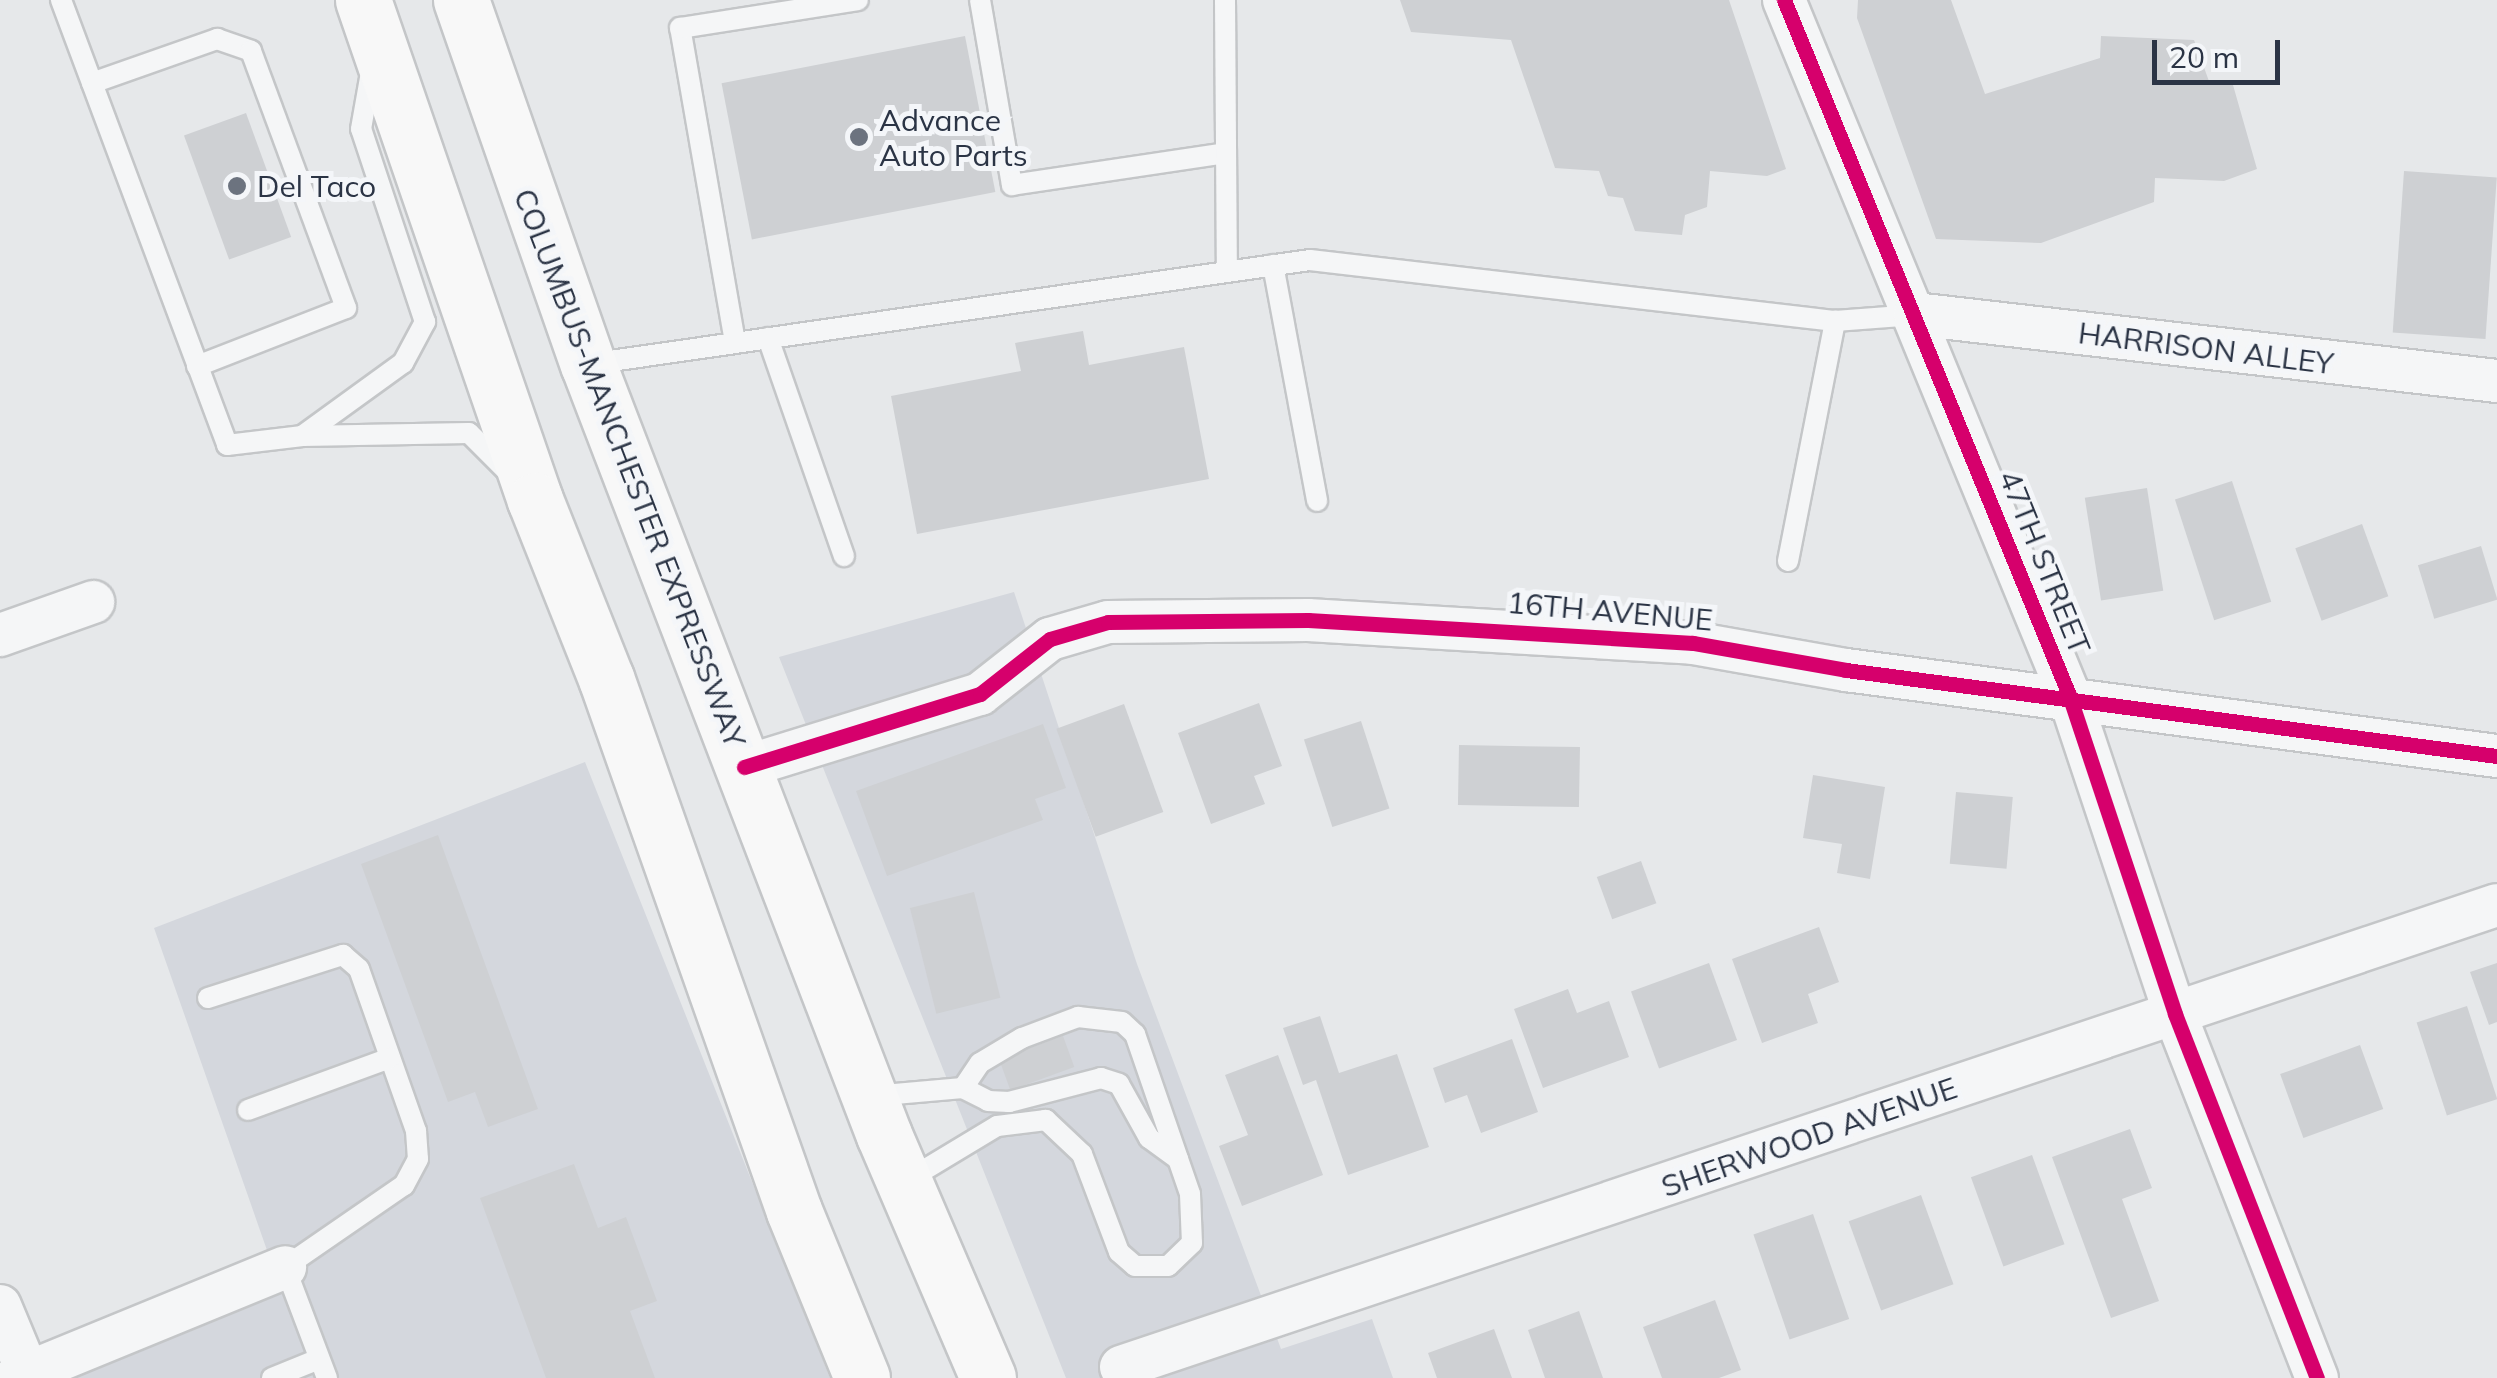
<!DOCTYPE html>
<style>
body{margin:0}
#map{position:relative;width:2497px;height:1378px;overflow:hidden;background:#e6e8ea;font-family:Mulish,sans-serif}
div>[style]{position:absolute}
.built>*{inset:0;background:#d4d7dd}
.building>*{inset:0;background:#ced0d3;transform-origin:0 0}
.roads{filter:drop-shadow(2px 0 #c4c6c8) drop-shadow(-2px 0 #c4c6c8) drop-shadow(0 2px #c4c6c8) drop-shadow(0 -2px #c4c6c8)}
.lane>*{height:20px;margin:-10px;padding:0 10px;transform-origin:10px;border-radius:10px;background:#f5f6f7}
.street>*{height:42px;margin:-21px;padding:0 21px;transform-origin:21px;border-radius:21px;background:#f5f6f7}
.primary>*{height:55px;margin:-27.5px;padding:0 27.5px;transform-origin:27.5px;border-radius:27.5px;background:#f8f8f8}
.cycleway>*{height:15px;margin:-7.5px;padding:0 7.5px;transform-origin:7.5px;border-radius:7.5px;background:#d6006c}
.dots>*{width:28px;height:28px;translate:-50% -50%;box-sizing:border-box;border:5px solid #f4f6f9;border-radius:50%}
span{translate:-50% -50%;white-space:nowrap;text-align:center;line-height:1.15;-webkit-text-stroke:10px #f4f6f9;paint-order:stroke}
.poi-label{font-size:30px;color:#2b3445}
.left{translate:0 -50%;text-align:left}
.street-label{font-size:30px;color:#2b3445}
.scale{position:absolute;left:2152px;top:40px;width:128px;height:45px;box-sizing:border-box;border:5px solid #2b3445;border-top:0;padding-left:12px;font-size:30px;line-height:35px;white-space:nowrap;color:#2b3445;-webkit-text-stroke:8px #f4f6f9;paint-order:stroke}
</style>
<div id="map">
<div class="built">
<i style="clip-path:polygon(1014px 592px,1137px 964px,1281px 1349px,1372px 1319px,1393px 1378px,1066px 1378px,779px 657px)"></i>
<i style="clip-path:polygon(585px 762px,830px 1378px,57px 1378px,282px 1293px,154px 928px)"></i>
</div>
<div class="building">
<i style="clip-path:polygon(1400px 0,1729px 0,1786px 169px,1767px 176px,1710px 171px,1707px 207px,1685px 215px,1682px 235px,1635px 231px,1623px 198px,1608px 196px,1599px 171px,1555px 168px,1511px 40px,1411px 32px)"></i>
<i style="clip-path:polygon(1858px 0,1951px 0,1985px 94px,2100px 58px,2101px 36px,2194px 40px,2210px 84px,2233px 85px,2257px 169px,2224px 181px,2155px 178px,2154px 202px,2041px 243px,1936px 239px,1857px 18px)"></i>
<i style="left:965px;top:36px;width:159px;height:248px;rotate:79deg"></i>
<i style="left:246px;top:113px;width:132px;height:66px;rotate:70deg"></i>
<i style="left:2404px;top:171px;width:93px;height:162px;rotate:4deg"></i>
<i style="clip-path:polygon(1083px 331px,1089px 365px,1184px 347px,1209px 479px,917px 534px,891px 396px,1021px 371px,1015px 343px)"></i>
<i style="left:2232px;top:481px;width:127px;height:60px;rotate:72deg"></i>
<i style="left:2147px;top:488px;width:104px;height:63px;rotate:81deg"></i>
<i style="left:2362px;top:524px;width:77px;height:71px;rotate:70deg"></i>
<i style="left:2481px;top:546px;width:56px;height:66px;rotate:73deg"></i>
<i style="clip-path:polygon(1259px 703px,1282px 766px,1254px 776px,1265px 804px,1211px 824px,1178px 733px)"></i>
<i style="left:1124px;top:704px;width:115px;height:72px;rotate:70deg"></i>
<i style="left:1361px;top:721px;width:92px;height:60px;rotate:72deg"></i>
<i style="clip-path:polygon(1043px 724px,1066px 788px,1035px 799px,1043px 820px,887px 876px,856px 791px)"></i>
<i style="left:1459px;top:745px;width:121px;height:60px;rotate:1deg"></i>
<i style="clip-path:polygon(1813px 775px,1885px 787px,1870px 879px,1837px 873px,1842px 844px,1803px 838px)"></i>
<i style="left:1956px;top:792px;width:57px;height:72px;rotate:5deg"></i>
<i style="clip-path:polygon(438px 835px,538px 1109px,488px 1127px,475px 1092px,448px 1102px,361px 864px)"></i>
<i style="left:1641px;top:861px;width:45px;height:47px;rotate:70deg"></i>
<i style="left:974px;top:892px;width:109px;height:66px;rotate:76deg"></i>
<i style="clip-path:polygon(1819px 927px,1839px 982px,1808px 994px,1818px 1023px,1762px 1043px,1732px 959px)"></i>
<i style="left:1709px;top:963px;width:82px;height:83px;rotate:70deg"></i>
<i style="clip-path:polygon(2497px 963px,2497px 1022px,2489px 1025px,2470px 972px)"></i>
<i style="clip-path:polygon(1568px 989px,1577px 1013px,1609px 1001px,1629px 1057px,1543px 1088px,1514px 1009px)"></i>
<i style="left:2467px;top:1006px;width:98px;height:53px;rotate:72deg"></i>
<i style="clip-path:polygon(1320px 1016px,1339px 1073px,1397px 1054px,1429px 1147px,1348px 1175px,1316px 1080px,1303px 1085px,1283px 1028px)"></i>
<i style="left:1063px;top:1036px;width:33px;height:68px;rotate:70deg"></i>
<i style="clip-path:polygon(1512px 1039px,1538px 1112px,1481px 1133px,1467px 1095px,1445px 1103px,1433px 1068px)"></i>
<i style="left:2360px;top:1045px;width:68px;height:85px;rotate:70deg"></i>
<i style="clip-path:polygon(1278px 1055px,1323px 1175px,1242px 1206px,1219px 1146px,1248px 1135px,1225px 1075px)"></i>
<i style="clip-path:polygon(2130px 1129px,2152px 1188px,2122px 1199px,2159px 1301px,2111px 1318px,2052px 1157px)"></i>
<i style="left:2032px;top:1155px;width:95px;height:65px;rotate:70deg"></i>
<i style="clip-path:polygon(574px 1164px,598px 1228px,626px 1217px,657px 1301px,630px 1311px,655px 1378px,546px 1378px,480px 1198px)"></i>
<i style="left:1921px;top:1195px;width:95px;height:77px;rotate:70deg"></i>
<i style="left:1813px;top:1214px;width:111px;height:63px;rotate:71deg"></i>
<i style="clip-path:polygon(1715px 1300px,1741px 1370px,1719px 1378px,1662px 1378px,1643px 1327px)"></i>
<i style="clip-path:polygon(1579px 1311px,1603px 1378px,1545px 1378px,1528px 1330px)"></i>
<i style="clip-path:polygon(1494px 1329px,1512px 1378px,1437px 1378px,1428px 1353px)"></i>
</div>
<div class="roads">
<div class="lane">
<i style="left:61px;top:0;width:475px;rotate:69.5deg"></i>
<i style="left:227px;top:445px;width:76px;rotate:-6.8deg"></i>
<i style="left:302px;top:436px;width:167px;rotate:-1deg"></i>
<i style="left:469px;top:433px;width:55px;rotate:45deg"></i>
<i style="left:980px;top:0;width:188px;rotate:80.2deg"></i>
<i style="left:1012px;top:185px;width:216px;rotate:-8.5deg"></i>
<i style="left:1225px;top:0;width:271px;rotate:89.6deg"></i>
<i style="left:92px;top:83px;width:133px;rotate:-19.4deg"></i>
<i style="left:217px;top:39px;width:36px;rotate:19deg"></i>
<i style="left:251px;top:51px;width:274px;rotate:69.7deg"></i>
<i style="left:346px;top:308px;width:160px;rotate:158.7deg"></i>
<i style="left:1273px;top:265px;width:240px;rotate:79.4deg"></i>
<i style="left:768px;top:338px;width:231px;rotate:70.8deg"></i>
<i style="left:735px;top:342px;width:319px;rotate:-99.9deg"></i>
<i style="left:680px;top:28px;width:180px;rotate:-8.9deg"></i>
<i style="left:590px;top:364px;width:727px;rotate:-8.22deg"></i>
<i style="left:1310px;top:260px;width:529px;rotate:6.63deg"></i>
<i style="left:1835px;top:321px;width:80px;rotate:-4.3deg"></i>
<i style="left:302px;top:436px;width:125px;rotate:-35.9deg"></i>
<i style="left:403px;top:363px;width:47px;rotate:-61.8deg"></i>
<i style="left:425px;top:322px;width:203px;rotate:-108.3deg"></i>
<i style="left:361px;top:129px;width:58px;rotate:-80deg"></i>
<i style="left:1788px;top:561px;width:245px;rotate:-78.9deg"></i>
<i style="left:208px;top:998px;width:142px;rotate:-17.7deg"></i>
<i style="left:343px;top:955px;width:21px;rotate:41deg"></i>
<i style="left:359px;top:969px;width:172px;rotate:70.6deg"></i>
<i style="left:416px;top:1131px;width:28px;rotate:86deg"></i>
<i style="left:418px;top:1159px;width:30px;rotate:118deg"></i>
<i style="left:404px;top:1185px;width:145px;rotate:145.4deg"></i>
<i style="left:285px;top:1267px;width:119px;rotate:69.3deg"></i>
<i style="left:963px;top:1088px;width:28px;rotate:27deg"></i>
<i style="left:988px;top:1101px;width:21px;rotate:3deg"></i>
<i style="left:1009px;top:1102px;width:95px;rotate:-14.6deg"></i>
<i style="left:1101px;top:1078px;width:19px;rotate:18deg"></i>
<i style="left:1119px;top:1084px;width:62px;rotate:60.9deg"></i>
<i style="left:1149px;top:1138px;width:36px;rotate:36deg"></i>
<i style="left:872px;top:1096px;width:91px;rotate:-5deg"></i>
<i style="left:963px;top:1088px;width:30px;rotate:-56deg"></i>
<i style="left:980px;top:1063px;width:49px;rotate:-30.8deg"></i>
<i style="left:1022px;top:1038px;width:60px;rotate:-20.6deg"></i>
<i style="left:1078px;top:1017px;width:44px;rotate:6.5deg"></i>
<i style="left:1122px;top:1022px;width:18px;rotate:43deg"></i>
<i style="left:1135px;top:1034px;width:169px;rotate:71deg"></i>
<i style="left:1190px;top:1194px;width:49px;rotate:87.7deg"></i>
<i style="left:1192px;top:1243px;width:33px;rotate:136deg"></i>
<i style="left:1168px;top:1266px;width:33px;rotate:180deg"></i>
<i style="left:1135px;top:1266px;width:21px;rotate:-139deg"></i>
<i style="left:1119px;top:1252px;width:105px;rotate:-110.7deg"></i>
<i style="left:1082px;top:1154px;width:50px;rotate:-136.6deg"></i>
<i style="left:1046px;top:1120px;width:49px;rotate:173deg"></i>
<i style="left:997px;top:1126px;width:106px;rotate:148.9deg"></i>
<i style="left:248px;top:1110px;width:151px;rotate:-20.1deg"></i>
<i style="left:272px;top:1378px;width:51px;rotate:-22deg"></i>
</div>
<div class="street">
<i style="left:1784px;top:0;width:751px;rotate:67.7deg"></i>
<i style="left:2069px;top:695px;width:336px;rotate:71.6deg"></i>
<i style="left:2175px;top:1014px;width:391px;rotate:68.7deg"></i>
<i style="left:1915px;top:314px;width:586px;rotate:6.57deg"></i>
<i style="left:0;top:635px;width:99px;rotate:-19.5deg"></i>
<i style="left:744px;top:767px;width:247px;rotate:-17.2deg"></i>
<i style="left:980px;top:694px;width:89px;rotate:-38.2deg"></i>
<i style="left:1050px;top:639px;width:60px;rotate:-16.3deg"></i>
<i style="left:1108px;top:622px;width:200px;rotate:-0.6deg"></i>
<i style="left:1308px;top:620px;width:386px;rotate:3.4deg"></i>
<i style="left:1693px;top:643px;width:155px;rotate:10deg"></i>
<i style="left:1846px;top:670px;width:657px;rotate:7.53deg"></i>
<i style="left:0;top:1306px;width:78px;rotate:67.4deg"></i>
<i style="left:1121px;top:1367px;width:1451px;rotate:-18.56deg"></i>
<i style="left:15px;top:1378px;width:292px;rotate:-22.3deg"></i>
</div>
<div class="primary">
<i style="left:363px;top:0;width:529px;rotate:71.02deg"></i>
<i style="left:535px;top:500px;width:192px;rotate:68.3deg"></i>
<i style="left:606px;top:678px;width:565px;rotate:70.57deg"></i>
<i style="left:794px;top:1211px;width:180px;rotate:67.8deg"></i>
<i style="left:461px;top:0;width:386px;rotate:70.8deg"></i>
<i style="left:588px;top:364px;width:826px;rotate:69deg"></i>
<i style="left:884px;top:1135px;width:264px;rotate:66.8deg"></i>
</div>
</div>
<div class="cycleway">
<i style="left:1784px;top:0;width:751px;rotate:67.7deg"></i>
<i style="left:2069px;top:695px;width:336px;rotate:71.6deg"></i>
<i style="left:2175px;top:1014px;width:391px;rotate:68.7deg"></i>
<i style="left:744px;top:767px;width:247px;rotate:-17.2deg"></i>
<i style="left:980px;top:694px;width:89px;rotate:-38.2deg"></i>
<i style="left:1050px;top:639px;width:60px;rotate:-16.3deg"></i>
<i style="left:1108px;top:622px;width:200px;rotate:-0.6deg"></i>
<i style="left:1308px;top:620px;width:386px;rotate:3.4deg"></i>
<i style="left:1693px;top:643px;width:155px;rotate:10deg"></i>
<i style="left:1846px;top:670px;width:657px;rotate:7.53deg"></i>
</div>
<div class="dots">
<i style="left:859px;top:137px;background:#6c737f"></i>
<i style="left:237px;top:186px;background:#6c737f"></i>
</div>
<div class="poi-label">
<span class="left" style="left:879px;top:137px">Advance<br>Auto Parts</span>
<span class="left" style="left:257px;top:186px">Del Taco</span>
</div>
<div class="street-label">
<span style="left:2206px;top:348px;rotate:7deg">HARRISON ALLEY</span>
<span style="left:630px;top:468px;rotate:69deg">COLUMBUS-MANCHESTER EXPRESSWAY</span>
<span style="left:2045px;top:562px;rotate:68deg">47TH STREET</span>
<span style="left:1610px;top:611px;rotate:5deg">16TH AVENUE</span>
<span style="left:1809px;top:1137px;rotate:-19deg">SHERWOOD AVENUE</span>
</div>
<div class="scale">20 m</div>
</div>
